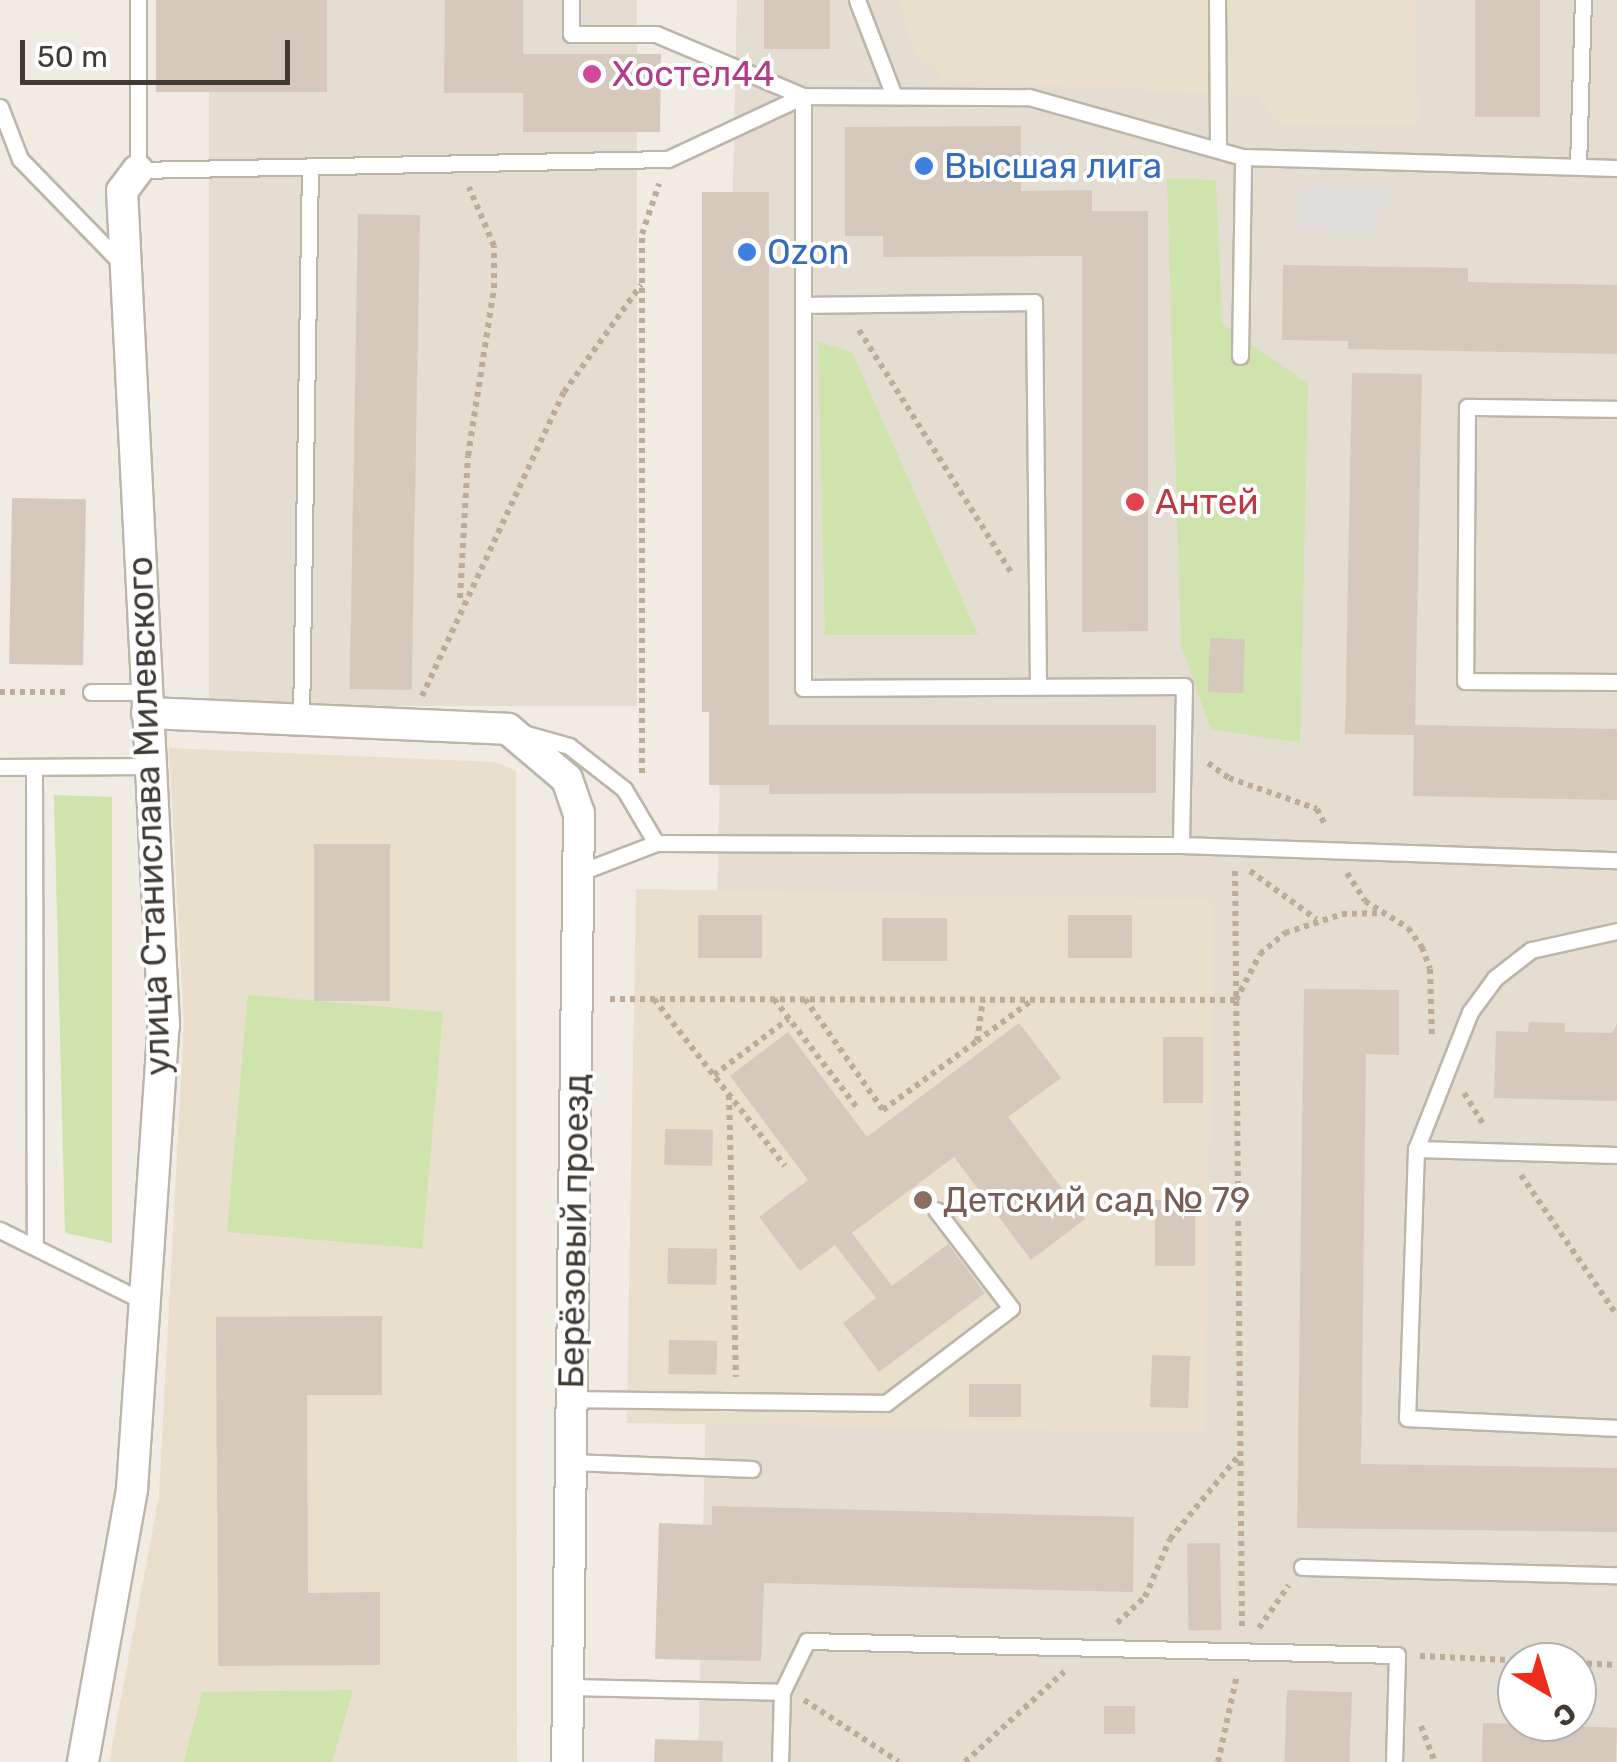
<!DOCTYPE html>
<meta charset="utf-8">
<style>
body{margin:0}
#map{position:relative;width:1617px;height:1762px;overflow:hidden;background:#f0ebe3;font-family:Rubik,sans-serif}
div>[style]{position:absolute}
.residential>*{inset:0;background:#e4ddd1;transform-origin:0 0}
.education>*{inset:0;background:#e9dfcd;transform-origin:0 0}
.green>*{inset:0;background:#cfe3ad;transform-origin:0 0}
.parking>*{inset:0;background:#e1dedb}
.building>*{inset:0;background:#d4c9bc;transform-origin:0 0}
.path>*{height:6px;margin-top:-3px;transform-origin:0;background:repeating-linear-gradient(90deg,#bcad98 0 5px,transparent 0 10px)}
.roads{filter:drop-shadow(2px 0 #beb5a9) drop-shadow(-2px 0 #beb5a9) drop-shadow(0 2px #beb5a9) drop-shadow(0 -2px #beb5a9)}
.service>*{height:15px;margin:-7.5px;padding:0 7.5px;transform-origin:7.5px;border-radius:7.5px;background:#fff}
.minor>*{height:30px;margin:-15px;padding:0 15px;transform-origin:15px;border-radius:15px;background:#fff}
.dots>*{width:28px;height:28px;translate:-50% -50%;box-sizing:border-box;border:5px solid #fff;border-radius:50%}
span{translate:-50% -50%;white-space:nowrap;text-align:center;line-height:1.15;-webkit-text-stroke:8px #fff;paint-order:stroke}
.hotel-label{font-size:35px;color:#b23c85}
.left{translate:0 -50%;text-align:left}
.shop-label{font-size:35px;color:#366cbe}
.health-label{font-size:35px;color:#be3a42}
.street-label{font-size:35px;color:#423b34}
.education-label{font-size:35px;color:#785e54}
.north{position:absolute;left:1497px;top:1642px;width:100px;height:100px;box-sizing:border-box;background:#fff;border:2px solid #b3b1ae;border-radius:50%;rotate:142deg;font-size:28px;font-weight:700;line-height:40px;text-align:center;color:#423b34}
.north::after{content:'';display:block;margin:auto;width:35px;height:45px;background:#ee2c1c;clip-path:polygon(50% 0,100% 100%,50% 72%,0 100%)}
.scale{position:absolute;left:20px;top:40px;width:270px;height:45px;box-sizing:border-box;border:5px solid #423b34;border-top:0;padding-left:12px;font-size:30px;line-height:35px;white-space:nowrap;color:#423b34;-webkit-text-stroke:8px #fff;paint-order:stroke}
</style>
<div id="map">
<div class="residential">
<i style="left:209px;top:0;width:428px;height:706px"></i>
<i style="clip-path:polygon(evenodd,737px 0,1617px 0,1617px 1762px,698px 1762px,737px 0,1517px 1662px,1577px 1662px,1577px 1722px,1517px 1722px,1517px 1662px)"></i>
</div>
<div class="education">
<i style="clip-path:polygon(899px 0,1417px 0,1418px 126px,1277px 125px,1259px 96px,944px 80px,913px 50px)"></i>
<i style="clip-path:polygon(169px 748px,496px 762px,516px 771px,517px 1762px,109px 1762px,159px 1496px,184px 1022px)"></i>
<i style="left:636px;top:889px;width:578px;height:534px;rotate:1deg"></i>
</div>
<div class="green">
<i style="clip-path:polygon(1167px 178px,1216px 180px,1222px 324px,1308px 384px,1300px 743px,1211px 729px,1181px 645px)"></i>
<i style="clip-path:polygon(818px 342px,852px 352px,978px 635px,825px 635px)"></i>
<i style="clip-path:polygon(54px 795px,112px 797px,112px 1243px,65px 1233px)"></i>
<i style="left:443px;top:1012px;width:238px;height:196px;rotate:95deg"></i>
<i style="clip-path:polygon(353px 1690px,332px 1762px,184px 1762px,202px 1692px)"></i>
</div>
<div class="parking">
<i style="clip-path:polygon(1299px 183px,1394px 185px,1373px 237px,1298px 234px)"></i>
</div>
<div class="building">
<i style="left:156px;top:0;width:171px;height:92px"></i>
<i style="clip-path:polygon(445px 0,523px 0,523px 54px,661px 54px,660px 132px,523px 132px,523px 93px,444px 93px)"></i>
<i style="left:764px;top:0;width:66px;height:49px"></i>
<i style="left:1475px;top:0;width:65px;height:117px"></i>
<i style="clip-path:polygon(1021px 126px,1021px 191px,1092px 190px,1092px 211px,1148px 211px,1148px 631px,1082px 632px,1082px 256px,883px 257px,883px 236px,845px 236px,845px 127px)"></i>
<i style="clip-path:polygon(702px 192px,769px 192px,769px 725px,1156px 725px,1156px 793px,769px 794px,769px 785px,709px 785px,709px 712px,702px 712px)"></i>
<i style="left:358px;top:214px;width:62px;height:475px;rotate:1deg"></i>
<i style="clip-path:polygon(1283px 265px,1468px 268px,1468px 282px,1617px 285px,1617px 354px,1348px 349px,1348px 341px,1282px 340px)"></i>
<i style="clip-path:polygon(1352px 373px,1422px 374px,1415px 725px,1617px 729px,1617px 800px,1413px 796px,1414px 735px,1345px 734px)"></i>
<i style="left:12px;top:498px;width:74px;height:166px;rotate:1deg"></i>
<i style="left:1210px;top:638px;width:35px;height:54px;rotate:2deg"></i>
<i style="left:314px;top:844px;width:76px;height:157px"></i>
<i style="left:698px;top:915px;width:64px;height:43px"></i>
<i style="left:1068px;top:915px;width:64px;height:43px"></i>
<i style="left:882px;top:918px;width:65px;height:43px"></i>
<i style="clip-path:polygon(1304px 989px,1399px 990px,1399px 1055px,1366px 1054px,1361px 1464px,1617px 1468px,1617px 1532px,1297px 1528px)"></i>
<i style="clip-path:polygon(1529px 1022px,1565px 1023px,1565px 1032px,1612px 1033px,1617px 1024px,1617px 1101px,1494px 1098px,1496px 1031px,1528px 1032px)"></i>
<i style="clip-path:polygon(1019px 1023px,1061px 1078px,1008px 1117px,1085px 1219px,1031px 1260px,954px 1157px,852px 1233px,892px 1286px,948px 1244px,985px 1293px,879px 1372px,843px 1323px,876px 1298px,835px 1245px,800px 1271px,759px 1217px,808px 1180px,730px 1076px,788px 1032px,867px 1137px)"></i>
<i style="left:1163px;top:1037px;width:40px;height:66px"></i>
<i style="left:665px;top:1129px;width:48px;height:36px;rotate:1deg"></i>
<i style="left:1155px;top:1200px;width:40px;height:66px"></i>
<i style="left:668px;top:1248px;width:49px;height:36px;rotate:1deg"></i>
<i style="clip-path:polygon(382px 1316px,382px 1395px,307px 1395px,308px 1593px,380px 1592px,380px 1665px,218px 1666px,216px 1317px)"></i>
<i style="left:669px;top:1340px;width:48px;height:34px;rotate:1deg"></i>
<i style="left:1152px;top:1355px;width:38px;height:52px;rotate:2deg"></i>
<i style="left:969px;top:1384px;width:52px;height:33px"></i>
<i style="clip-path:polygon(712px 1506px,1134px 1517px,1133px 1592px,764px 1583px,761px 1661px,655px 1659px,659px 1523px,712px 1525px)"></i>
<i style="left:1220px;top:1543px;width:87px;height:33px;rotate:89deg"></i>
<i style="left:1287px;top:1690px;width:65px;height:72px;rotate:2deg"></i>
<i style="left:1104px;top:1706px;width:31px;height:28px"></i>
<i style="left:1483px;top:1723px;width:134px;height:39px;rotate:2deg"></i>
<i style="left:655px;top:1739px;width:68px;height:23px;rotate:2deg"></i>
</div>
<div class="path">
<i style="left:859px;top:330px;width:288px;rotate:57.9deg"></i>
<i style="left:460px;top:598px;width:142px;rotate:-86.8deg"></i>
<i style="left:468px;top:456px;width:170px;rotate:-81.2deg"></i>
<i style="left:494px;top:288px;width:42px;rotate:-90deg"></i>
<i style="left:494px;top:246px;width:64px;rotate:-113deg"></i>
<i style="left:0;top:692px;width:70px"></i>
<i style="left:422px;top:696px;width:336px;rotate:-65deg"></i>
<i style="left:564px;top:392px;width:132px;rotate:-54.3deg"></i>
<i style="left:1208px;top:763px;width:26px;rotate:36deg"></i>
<i style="left:1229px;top:778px;width:93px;rotate:19.4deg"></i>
<i style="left:1317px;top:809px;width:18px;rotate:63deg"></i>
<i style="left:642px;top:773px;width:539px;rotate:-90deg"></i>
<i style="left:642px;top:234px;width:53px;rotate:-71.2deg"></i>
<i style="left:1235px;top:871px;width:757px;rotate:89.47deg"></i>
<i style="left:1250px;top:871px;width:82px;rotate:36deg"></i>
<i style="left:1347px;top:873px;width:33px;rotate:57deg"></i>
<i style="left:1365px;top:901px;width:51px;rotate:32.1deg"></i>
<i style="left:1408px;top:928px;width:24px;rotate:54deg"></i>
<i style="left:1422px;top:947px;width:23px;rotate:70deg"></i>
<i style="left:1430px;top:969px;width:70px;rotate:88.4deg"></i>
<i style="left:610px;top:999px;width:626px;rotate:0.09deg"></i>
<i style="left:1236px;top:1000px;width:52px;rotate:-62.4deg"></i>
<i style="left:1260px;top:954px;width:33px;rotate:-40deg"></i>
<i style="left:1285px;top:933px;width:60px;rotate:-18.4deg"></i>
<i style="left:1342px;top:914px;width:42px;rotate:-1.4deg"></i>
<i style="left:654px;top:999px;width:212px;rotate:51.9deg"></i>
<i style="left:774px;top:999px;width:138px;rotate:52.6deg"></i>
<i style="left:805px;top:999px;width:136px;rotate:54.9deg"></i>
<i style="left:883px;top:1110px;width:117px;rotate:-36.3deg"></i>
<i style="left:977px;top:1041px;width:41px;rotate:-81.7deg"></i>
<i style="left:977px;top:1041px;width:67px;rotate:-36.5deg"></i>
<i style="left:714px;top:1075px;width:93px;rotate:-37.1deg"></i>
<i style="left:1464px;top:1093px;width:38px;rotate:58deg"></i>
<i style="left:729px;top:1095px;width:282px;rotate:88.6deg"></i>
<i style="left:1521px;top:1175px;width:170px;rotate:55.6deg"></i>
<i style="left:1117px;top:1623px;width:38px;rotate:-43deg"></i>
<i style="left:1145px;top:1597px;width:63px;rotate:-66.7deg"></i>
<i style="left:1170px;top:1539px;width:110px;rotate:-50.5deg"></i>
<i style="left:1259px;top:1628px;width:52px;rotate:-55.1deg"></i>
<i style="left:1420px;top:1656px;width:130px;rotate:2.6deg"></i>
<i style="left:1577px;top:1663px;width:40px;rotate:2.9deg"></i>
<i style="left:804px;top:1700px;width:113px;rotate:33.1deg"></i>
<i style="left:1421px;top:1726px;width:39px;rotate:69deg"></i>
<i style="left:965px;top:1762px;width:134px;rotate:-42.3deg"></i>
<i style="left:1218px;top:1762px;width:89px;rotate:-77.7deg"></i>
</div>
<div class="roads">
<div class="service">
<i style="left:138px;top:0;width:170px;rotate:90deg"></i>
<i style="left:138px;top:170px;width:530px;rotate:-1.19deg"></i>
<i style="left:668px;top:159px;width:149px;rotate:-25deg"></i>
<i style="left:803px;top:96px;width:226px;rotate:0.3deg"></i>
<i style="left:1029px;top:97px;width:222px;rotate:15.7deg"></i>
<i style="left:1243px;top:157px;width:374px;rotate:1.7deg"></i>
<i style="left:571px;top:0;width:34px;rotate:90deg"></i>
<i style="left:571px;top:34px;width:85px"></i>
<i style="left:656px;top:34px;width:160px;rotate:22.9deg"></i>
<i style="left:803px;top:96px;width:592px;rotate:90deg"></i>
<i style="left:803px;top:688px;width:381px;rotate:-0.3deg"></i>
<i style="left:1184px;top:686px;width:159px;rotate:91.1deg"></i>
<i style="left:857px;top:0;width:103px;rotate:68.9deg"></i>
<i style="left:1217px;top:0;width:148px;rotate:89.6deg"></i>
<i style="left:0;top:107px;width:56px;rotate:69deg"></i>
<i style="left:20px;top:159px;width:148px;rotate:45.8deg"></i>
<i style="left:1578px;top:166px;width:166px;rotate:-88.3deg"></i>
<i style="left:803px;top:305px;width:231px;rotate:-0.7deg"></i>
<i style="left:1034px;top:302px;width:384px;rotate:89.4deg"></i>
<i style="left:1240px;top:356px;width:199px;rotate:-89.1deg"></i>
<i style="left:1617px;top:409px;width:150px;rotate:-179.2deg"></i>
<i style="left:1467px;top:407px;width:274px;rotate:90.4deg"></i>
<i style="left:1465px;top:681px;width:152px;rotate:0.4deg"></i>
<i style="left:91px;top:692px;width:54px"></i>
<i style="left:301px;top:720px;width:554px;rotate:-89.07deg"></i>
<i style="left:523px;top:733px;width:48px;rotate:15.8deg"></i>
<i style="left:569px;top:746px;width:70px;rotate:38deg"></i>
<i style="left:624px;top:789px;width:63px;rotate:59.3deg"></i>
<i style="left:0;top:767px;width:149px;rotate:-0.4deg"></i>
<i style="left:34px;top:767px;width:480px;rotate:89.9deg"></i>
<i style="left:578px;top:873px;width:84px;rotate:-21deg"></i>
<i style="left:656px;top:843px;width:525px;rotate:0.22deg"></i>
<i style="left:1181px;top:845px;width:436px;rotate:2deg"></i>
<i style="left:1617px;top:931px;width:88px;rotate:167.5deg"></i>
<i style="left:1531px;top:950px;width:46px;rotate:142.1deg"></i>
<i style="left:1495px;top:978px;width:42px;rotate:126.3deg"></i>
<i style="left:1470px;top:1012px;width:147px;rotate:111.5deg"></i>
<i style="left:1416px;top:1149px;width:269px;rotate:91.9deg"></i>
<i style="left:1407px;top:1418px;width:210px;rotate:2.7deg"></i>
<i style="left:1416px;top:1149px;width:201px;rotate:1.7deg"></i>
<i style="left:0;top:1230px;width:162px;rotate:26.4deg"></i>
<i style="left:572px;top:1399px;width:314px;rotate:0.7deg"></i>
<i style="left:886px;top:1403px;width:157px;rotate:-37.2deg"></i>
<i style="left:1011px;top:1308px;width:123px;rotate:-127.4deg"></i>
<i style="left:571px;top:1462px;width:181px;rotate:2.2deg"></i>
<i style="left:1302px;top:1567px;width:315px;rotate:1.5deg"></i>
<i style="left:568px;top:1687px;width:214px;rotate:1.3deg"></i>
<i style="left:782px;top:1692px;width:70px;rotate:91.6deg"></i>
<i style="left:782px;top:1692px;width:57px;rotate:-63.9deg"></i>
<i style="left:807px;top:1641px;width:590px;rotate:1.36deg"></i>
<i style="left:1397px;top:1655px;width:107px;rotate:91.6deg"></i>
</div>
<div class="minor">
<i style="left:147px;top:713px;width:361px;rotate:2.5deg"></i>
<i style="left:508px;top:729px;width:77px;rotate:40.3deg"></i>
<i style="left:567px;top:779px;width:36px;rotate:71deg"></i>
<i style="left:579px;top:813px;width:949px;rotate:90.72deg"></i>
<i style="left:83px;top:1762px;width:277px;rotate:-79.8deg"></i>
<i style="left:132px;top:1489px;width:465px;rotate:-86.1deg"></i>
<i style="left:164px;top:1025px;width:835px;rotate:-92.88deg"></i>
<i style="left:122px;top:191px;width:26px;rotate:-53deg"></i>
</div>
</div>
<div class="dots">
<i style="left:592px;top:74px;background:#d1479c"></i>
<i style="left:924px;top:166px;background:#3f7fe0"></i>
<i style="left:747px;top:252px;background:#3f7fe0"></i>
<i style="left:1135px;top:502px;background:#e0444e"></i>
<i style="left:923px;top:1200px;background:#8d6e63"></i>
</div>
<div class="hotel-label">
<span class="left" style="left:612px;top:74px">Хостел44</span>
</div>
<div class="shop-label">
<span class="left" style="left:944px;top:166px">Высшая лига</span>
<span class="left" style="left:767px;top:252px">Ozon</span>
</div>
<div class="health-label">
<span class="left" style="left:1155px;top:502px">Антей</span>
</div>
<div class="street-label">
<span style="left:149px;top:816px;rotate:-92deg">улица Станислава Милевского</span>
<span style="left:574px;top:1231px;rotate:-89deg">Берёзовый проезд</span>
</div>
<div class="education-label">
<span class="left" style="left:943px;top:1200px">Детский сад № 79</span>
</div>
<div class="north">С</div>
<div class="scale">50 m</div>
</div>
